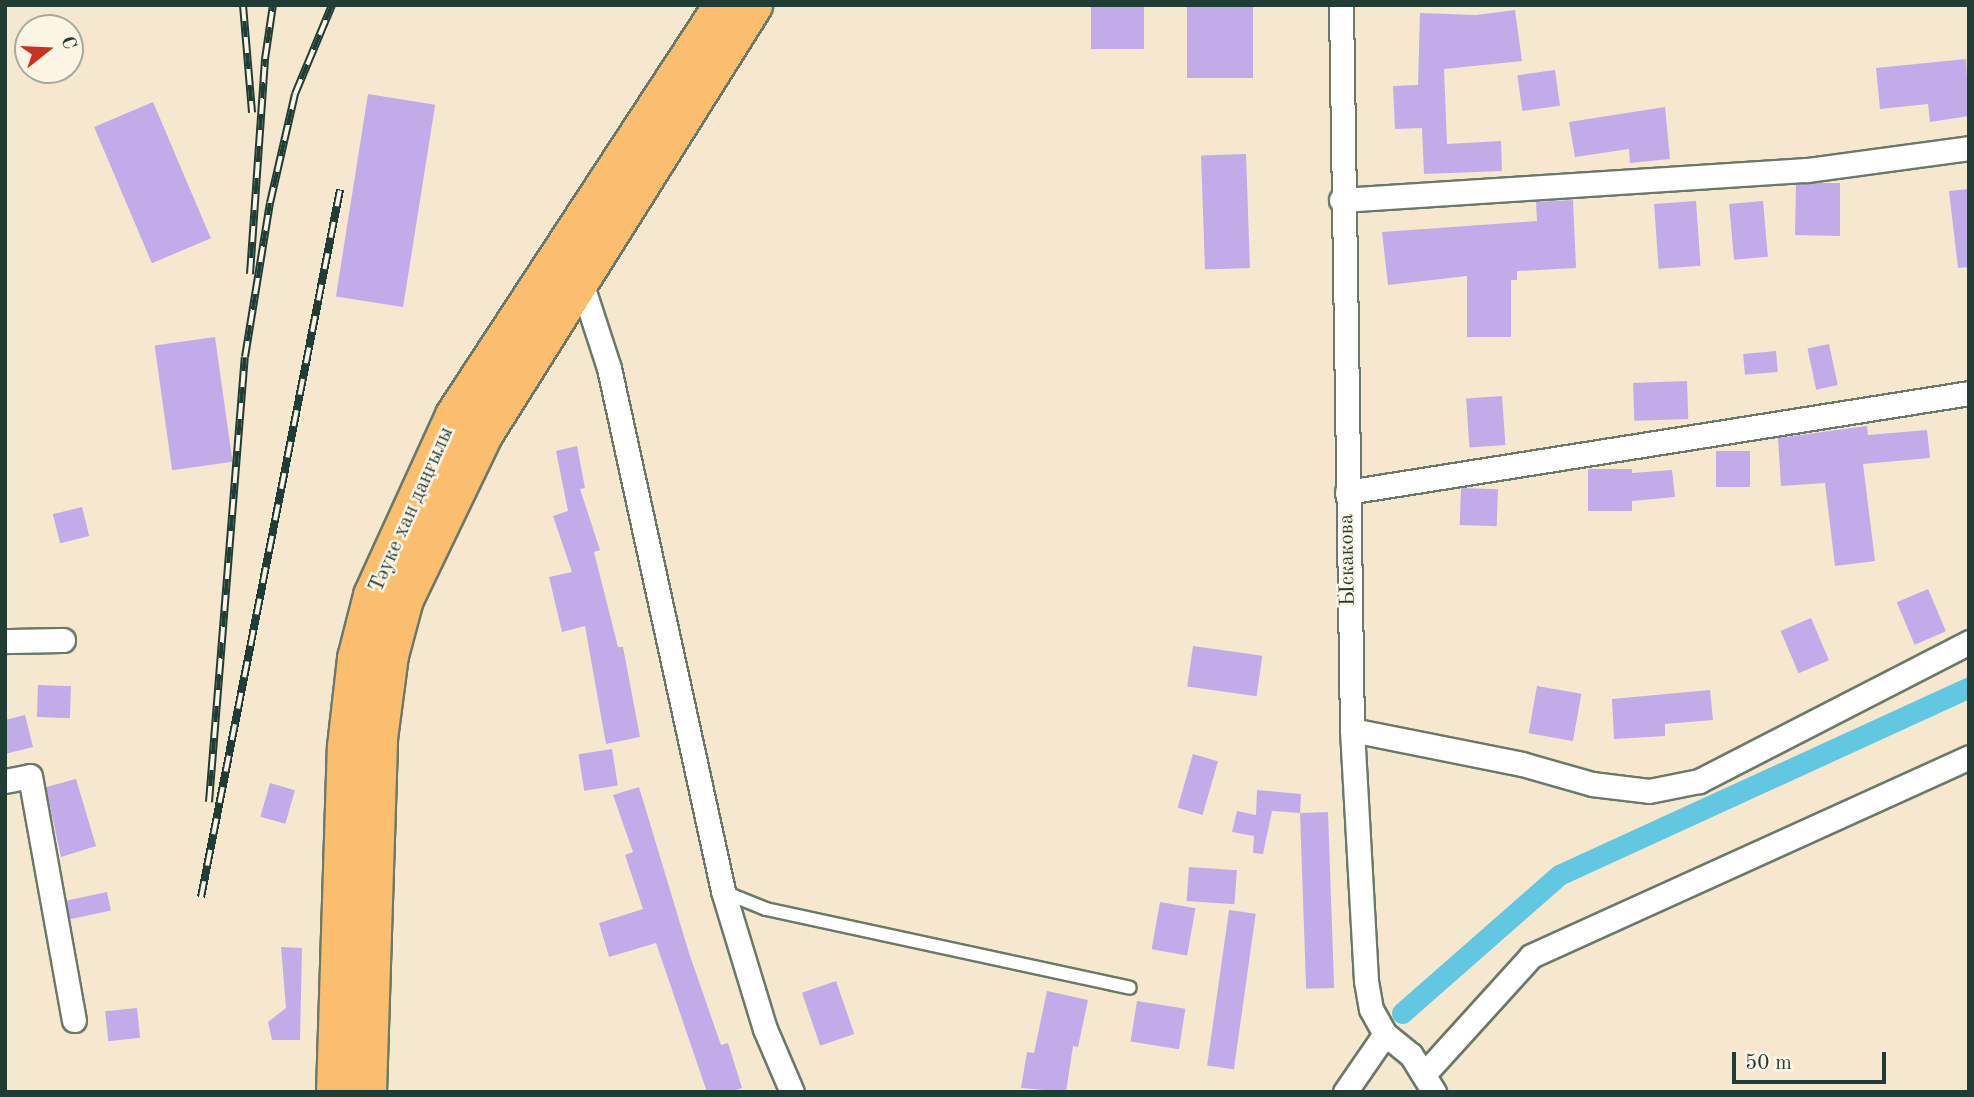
<!DOCTYPE html>
<meta charset="utf-8">
<style>
body{margin:0}
#map{position:relative;width:1974px;height:1097px;overflow:hidden;background:#f5e8ce;font-family:"Old Standard TT",serif}
div>[style]{position:absolute}
.canal>*{height:21px;margin:-10.5px;padding:0 10.5px;transform-origin:10.5px;border-radius:10.5px;background:#62c7e0}
.building>*{inset:0;background:#c1ace9;transform-origin:0 0}
.roads{filter:drop-shadow(2px 0 #6a796a) drop-shadow(-2px 0 #6a796a) drop-shadow(0 2px #6a796a) drop-shadow(0 -2px #6a796a)}
.lane>*{height:12px;margin:-6px;padding:0 6px;transform-origin:6px;border-radius:6px;background:#fff}
.street>*{height:23px;margin:-11.5px;padding:0 11.5px;transform-origin:11.5px;border-radius:11.5px;background:#fff}
.primary>*{height:37px;margin:-18.5px;padding:0 18.5px;transform-origin:18.5px;border-radius:18.5px;background:#fbbd6e}
.rail>*{height:8px;margin-top:-4px;transform-origin:0;background:repeating-linear-gradient(90deg,#fcf5e5 0 16px,#1f3d34 0 32px);box-sizing:border-box;border-block:2px solid #1f3d34}
span{translate:-50% -50%;white-space:nowrap;text-align:center;line-height:1.15;-webkit-text-stroke:5px #fcf5e5;paint-order:stroke}
.street-label{font-size:21px;color:#1f3d34}
.frame{position:absolute;inset:0;border:7px solid #1f3d34;pointer-events:none}
.north{position:absolute;left:14px;top:14px;width:70px;height:70px;box-sizing:border-box;background:#fcf5e5;border:2px solid #a4ab9e;border-radius:50%;rotate:72deg;font-size:19px;font-weight:700;line-height:28px;text-align:center;color:#1f3d34}
.north::after{content:'';display:block;margin:auto;width:24px;height:32px;background:#c8321e;clip-path:polygon(50% 0,100% 100%,50% 72%,0 100%)}
.scale{position:absolute;left:1732px;top:1052px;width:154px;height:32px;box-sizing:border-box;border:4px solid #1f3d34;border-top:0;padding-left:9px;font-size:21px;line-height:24px;white-space:nowrap;color:#1f3d34;-webkit-text-stroke:5px #fcf5e5;paint-order:stroke}
</style>
<div id="map">
<div class="canal">
<i style="left:1402px;top:1013px;width:209px;rotate:-41.3deg"></i>
<i style="left:1559px;top:875px;width:451px;rotate:-24.6deg"></i>
</div>
<div class="building">
<i style="left:1091px;top:5px;width:53px;height:44px"></i>
<i style="left:1187px;top:5px;width:66px;height:73px"></i>
<i style="clip-path:polygon(1515px 10px,1522px 61px,1444px 69px,1447px 144px,1501px 141px,1502px 171px,1424px 174px,1422px 128px,1395px 129px,1393px 86px,1418px 85px,1420px 13px,1476px 15px)"></i>
<i style="clip-path:polygon(1966px 59px,1969px 116px,1930px 122px,1928px 104px,1880px 109px,1876px 68px)"></i>
<i style="left:1555px;top:70px;width:36px;height:38px;rotate:82deg"></i>
<i style="left:368px;top:94px;width:68px;height:205px;rotate:9deg"></i>
<i style="left:153px;top:102px;width:148px;height:64px;rotate:67deg"></i>
<i style="clip-path:polygon(1665px 107px,1670px 159px,1630px 163px,1629px 149px,1575px 157px,1569px 122px)"></i>
<i style="left:1246px;top:154px;width:114px;height:45px;rotate:88deg"></i>
<i style="clip-path:polygon(1815px 183px,1840px 183px,1840px 236px,1795px 235px,1796px 185px)"></i>
<i style="clip-path:polygon(1969px 189px,1969px 267px,1958px 268px,1949px 191px)"></i>
<i style="clip-path:polygon(1573px 200px,1576px 268px,1517px 271px,1517px 280px,1511px 280px,1511px 337px,1467px 337px,1467px 276px,1388px 285px,1382px 232px,1537px 221px,1536px 202px)"></i>
<i style="left:1696px;top:201px;width:65px;height:42px;rotate:86deg"></i>
<i style="left:1763px;top:201px;width:56px;height:34px;rotate:85deg"></i>
<i style="left:215px;top:337px;width:126px;height:61px;rotate:82deg"></i>
<i style="left:1829px;top:344px;width:42px;height:22px;rotate:78deg"></i>
<i style="left:1776px;top:351px;width:21px;height:33px;rotate:85deg"></i>
<i style="left:1687px;top:381px;width:38px;height:54px;rotate:88deg"></i>
<i style="left:1502px;top:396px;width:49px;height:36px;rotate:86deg"></i>
<i style="clip-path:polygon(1867px 426px,1868px 435px,1927px 430px,1930px 458px,1863px 464px,1875px 561px,1835px 566px,1825px 483px,1781px 486px,1778px 438px)"></i>
<i style="clip-path:polygon(577px 446px,585px 488px,580px 489px,600px 550px,594px 552px,618px 647px,623px 647px,640px 737px,606px 744px,585px 626px,562px 632px,549px 577px,572px 572px,553px 516px,568px 511px,556px 451px)"></i>
<i style="left:1716px;top:451px;width:34px;height:36px"></i>
<i style="clip-path:polygon(1588px 469px,1632px 469px,1632px 473px,1672px 470px,1675px 497px,1632px 501px,1632px 511px,1588px 511px)"></i>
<i style="left:1461px;top:488px;width:37px;height:37px;rotate:2deg"></i>
<i style="left:82px;top:507px;width:30px;height:30px;rotate:76deg"></i>
<i style="left:1928px;top:589px;width:46px;height:34px;rotate:67deg"></i>
<i style="left:1811px;top:618px;width:46px;height:33px;rotate:67deg"></i>
<i style="left:1193px;top:646px;width:70px;height:41px;rotate:8deg"></i>
<i style="left:38px;top:685px;width:33px;height:32px;rotate:2deg"></i>
<i style="left:1537px;top:686px;width:45px;height:48px;rotate:10deg"></i>
<i style="clip-path:polygon(1710px 690px,1713px 720px,1665px 724px,1665px 736px,1614px 739px,1612px 699px)"></i>
<i style="clip-path:polygon(25px 715px,33px 747px,5px 754px,5px 720px)"></i>
<i style="left:612px;top:749px;width:37px;height:34px;rotate:81deg"></i>
<i style="left:1193px;top:754px;width:26px;height:56px;rotate:16deg"></i>
<i style="clip-path:polygon(76px 779px,96px 846px,61px 857px,46px 787px)"></i>
<i style="left:270px;top:783px;width:26px;height:35px;rotate:16deg"></i>
<i style="clip-path:polygon(639px 787px,689px 953px,721px 1045px,728px 1043px,742px 1088px,730px 1092px,707px 1092px,656px 943px,609px 957px,599px 923px,643px 909px,625px 855px,633px 852px,613px 795px)"></i>
<i style="clip-path:polygon(1257px 790px,1301px 794px,1300px 813px,1272px 811px,1263px 854px,1253px 853px,1254px 836px,1232px 832px,1237px 811px,1256px 815px)"></i>
<i style="left:1328px;top:812px;width:176px;height:28px;rotate:88deg"></i>
<i style="left:1189px;top:867px;width:48px;height:34px;rotate:4deg"></i>
<i style="left:107px;top:892px;width:19px;height:42px;rotate:78deg"></i>
<i style="left:1160px;top:902px;width:36px;height:48px;rotate:10deg"></i>
<i style="left:1229px;top:910px;width:27px;height:157px;rotate:8deg"></i>
<i style="clip-path:polygon(281px 947px,302px 948px,300px 1040px,272px 1040px,268px 1022px,286px 1008px)"></i>
<i style="left:836px;top:981px;width:56px;height:36px;rotate:71deg"></i>
<i style="clip-path:polygon(1047px 991px,1088px 1000px,1078px 1047px,1073px 1046px,1066px 1092px,1021px 1088px,1027px 1052px,1034px 1053px)"></i>
<i style="left:1137px;top:1001px;width:49px;height:41px;rotate:9deg"></i>
<i style="left:137px;top:1008px;width:30px;height:32px;rotate:84deg"></i>
</div>
<div class="roads">
<div class="lane">
<i style="left:724px;top:892px;width:45px;rotate:22deg"></i>
<i style="left:766px;top:909px;width:372px;rotate:12.2deg"></i>
</div>
<div class="street">
<i style="left:1341px;top:5px;width:725px;rotate:89.13deg"></i>
<i style="left:1352px;top:730px;width:251px;rotate:86.8deg"></i>
<i style="left:1366px;top:981px;width:28px;rotate:80deg"></i>
<i style="left:1371px;top:1009px;width:29px;rotate:61deg"></i>
<i style="left:1385px;top:1034px;width:33px;rotate:39deg"></i>
<i style="left:1411px;top:1055px;width:44px;rotate:58.1deg"></i>
<i style="left:1341px;top:200px;width:467px;rotate:-3.7deg"></i>
<i style="left:1807px;top:170px;width:163px;rotate:-7.7deg"></i>
<i style="left:581px;top:282px;width:90px;rotate:72deg"></i>
<i style="left:609px;top:368px;width:535px;rotate:77.7deg"></i>
<i style="left:723px;top:891px;width:144px;rotate:73.1deg"></i>
<i style="left:765px;top:1029px;width:69px;rotate:66.8deg"></i>
<i style="left:1347px;top:492px;width:630px;rotate:-9.04deg"></i>
<i style="left:5px;top:641px;width:58px;rotate:-1deg"></i>
<i style="left:1352px;top:730px;width:173px;rotate:11.3deg"></i>
<i style="left:1522px;top:764px;width:73px;rotate:15.9deg"></i>
<i style="left:1592px;top:784px;width:57px;rotate:7deg"></i>
<i style="left:1649px;top:791px;width:51px;rotate:-11.3deg"></i>
<i style="left:1699px;top:781px;width:304px;rotate:-27.2deg"></i>
<i style="left:5px;top:781px;width:25px;rotate:-11deg"></i>
<i style="left:30px;top:776px;width:248px;rotate:79.8deg"></i>
<i style="left:1426px;top:1072px;width:156px;rotate:-47.8deg"></i>
<i style="left:1531px;top:956px;width:481px;rotate:-24.4deg"></i>
<i style="left:1345px;top:1092px;width:70px;rotate:-55.4deg"></i>
</div>
<div class="primary">
<i style="left:335px;top:1092px;width:346px;rotate:-88.2deg"></i>
<i style="left:346px;top:746px;width:89px;rotate:-83.5deg"></i>
<i style="left:356px;top:658px;width:65px;rotate:-75.7deg"></i>
<i style="left:372px;top:595px;width:198px;rotate:-65.5deg"></i>
<i style="left:454px;top:415px;width:490px;rotate:-56.8deg"></i>
<i style="left:367px;top:1092px;width:354px;rotate:-88.2deg"></i>
<i style="left:378px;top:738px;width:84px;rotate:-82.5deg"></i>
<i style="left:389px;top:655px;width:58px;rotate:-75deg"></i>
<i style="left:404px;top:599px;width:184px;rotate:-64.3deg"></i>
<i style="left:484px;top:433px;width:506px;rotate:-57.85deg"></i>
</div>
</div>
<div class="rail">
<i style="left:243px;top:5px;width:108px;rotate:85.2deg"></i>
<i style="left:250px;top:274px;width:216px;rotate:-86deg"></i>
<i style="left:265px;top:59px;width:55px;rotate:-81.6deg"></i>
<i style="left:209px;top:802px;width:446px;rotate:-85.4deg"></i>
<i style="left:245px;top:357px;width:156px;rotate:-80.8deg"></i>
<i style="left:270px;top:203px;width:112px;rotate:-77.1deg"></i>
<i style="left:295px;top:94px;width:96px;rotate:-67.4deg"></i>
<i style="left:201px;top:897px;width:721px;rotate:-78.88deg"></i>
</div>
<div class="street-label">
<span style="left:412px;top:510px;rotate:-66deg">Тәуке хан даңғылы</span>
<span style="left:1348px;top:560px;rotate:-91deg">Ыскакова</span>
</div>
<div class="frame"></div>
<div class="north">С</div>
<div class="scale">50 m</div>
</div>
